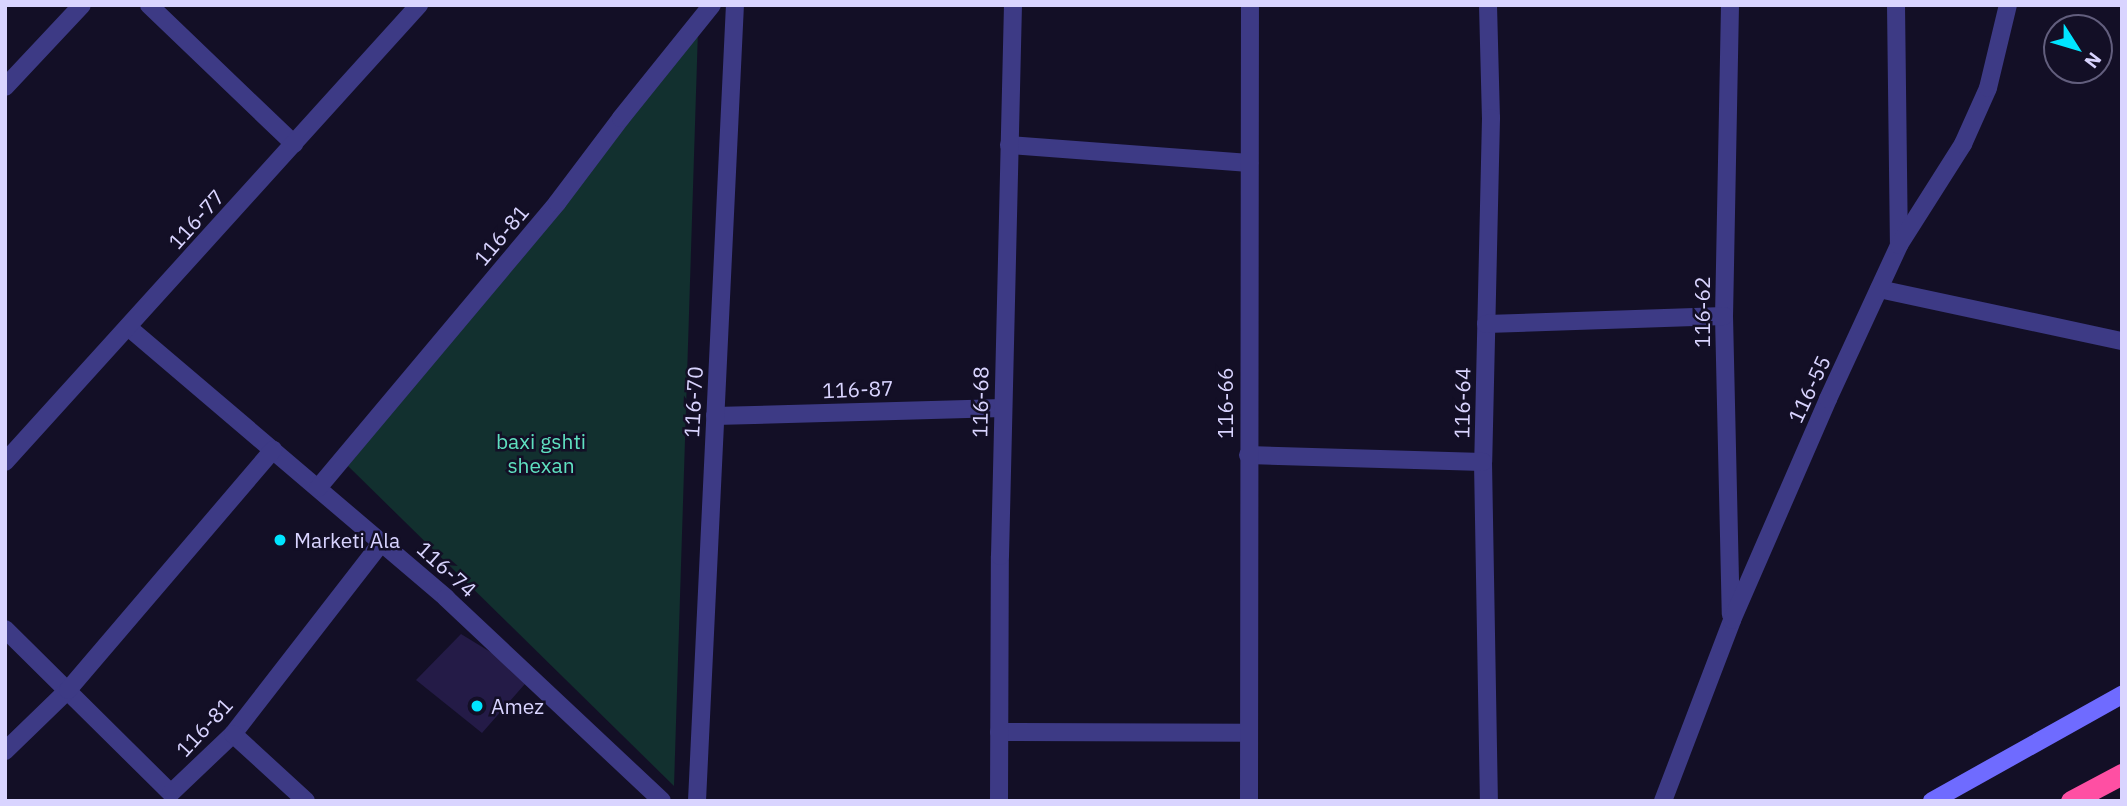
<!DOCTYPE html>
<style>
body{margin:0}
#map{position:relative;width:2127px;height:806px;overflow:hidden;background:#130f26;font-family:"IBM Plex Sans",sans-serif}
div>[style]{position:absolute}
.green>*{inset:0;background:#12302f}
.building>*{inset:0;background:#241b47}
.street>*{height:18px;margin:-9px;padding:0 9px;transform-origin:9px;border-radius:9px;background:#3d3a85}
.secondary>*{height:18px;margin:-9px;padding:0 9px;transform-origin:9px;border-radius:9px;background:#6f6bff}
.highway>*{height:21px;margin:-10.5px;padding:0 10.5px;transform-origin:10.5px;border-radius:10.5px;background:#ff4fa3}
.dots>*{width:19px;height:19px;translate:-50% -50%;box-sizing:border-box;border:4px solid #130f26;border-radius:50%}
span{translate:-50% -50%;white-space:nowrap;text-align:center;line-height:1.15;-webkit-text-stroke:5px #130f26;paint-order:stroke}
.street-label{font-size:21px;color:#d9d4ff}
.park-label{font-size:21px;color:#5fe0c0}
.poi-label{font-size:21px;color:#d9d4ff}
.left{translate:0 -50%;text-align:left}
.frame{position:absolute;inset:0;border:7px solid #d9d4ff;pointer-events:none}
.north{position:absolute;left:2043px;top:14px;width:70px;height:70px;box-sizing:border-box;background:#130f26;border:2px solid #625e7d;border-radius:50%;rotate:127deg;font-size:19px;font-weight:700;line-height:28px;text-align:center;color:#d9d4ff}
.north::after{content:'';display:block;margin:auto;width:24px;height:32px;background:#00e5ff;clip-path:polygon(50% 0,100% 100%,50% 72%,0 100%)}
</style>
<div id="map">
<div class="green">
<i style="clip-path:polygon(698px 30px,674px 786px,348px 466px)"></i>
</div>
<div class="building">
<i style="clip-path:polygon(461px 634px,531px 677px,482px 733px,416px 680px)"></i>
</div>
<div class="street">
<i style="left:149px;top:5px;width:201px;rotate:43.8deg"></i>
<i style="left:1488px;top:5px;width:113px;rotate:88.5deg"></i>
<i style="left:1491px;top:118px;width:344px;rotate:91.3deg"></i>
<i style="left:1483px;top:462px;width:339px;rotate:89deg"></i>
<i style="left:1730px;top:5px;width:311px;rotate:91.1deg"></i>
<i style="left:1724px;top:316px;width:298px;rotate:88.7deg"></i>
<i style="left:1896px;top:5px;width:240px;rotate:89.3deg"></i>
<i style="left:5px;top:87px;width:112px;rotate:-46.8deg"></i>
<i style="left:1009px;top:145px;width:241px;rotate:4.3deg"></i>
<i style="left:1879px;top:289px;width:249px;rotate:12.1deg"></i>
<i style="left:1486px;top:324px;width:238px;rotate:-1.9deg"></i>
<i style="left:128px;top:327px;width:418px;rotate:40.4deg"></i>
<i style="left:446px;top:598px;width:296px;rotate:43.2deg"></i>
<i style="left:715px;top:416px;width:288px;rotate:-1.6deg"></i>
<i style="left:1248px;top:455px;width:235px;rotate:1.7deg"></i>
<i style="left:5px;top:462px;width:617px;rotate:-47.83deg"></i>
<i style="left:318px;top:488px;width:372px;rotate:-50deg"></i>
<i style="left:557px;top:203px;width:106px;rotate:-53deg"></i>
<i style="left:621px;top:118px;width:145px;rotate:-51.2deg"></i>
<i style="left:5px;top:629px;width:233px;rotate:44.7deg"></i>
<i style="left:171px;top:793px;width:86px;rotate:-43.6deg"></i>
<i style="left:233px;top:734px;width:243px;rotate:-52.2deg"></i>
<i style="left:999px;top:732px;width:250px;rotate:0.2deg"></i>
<i style="left:233px;top:734px;width:99px;rotate:42.5deg"></i>
<i style="left:5px;top:751px;width:88px;rotate:-44.1deg"></i>
<i style="left:68px;top:690px;width:316px;rotate:-49.5deg"></i>
<i style="left:697px;top:801px;width:797px;rotate:-87.27deg"></i>
<i style="left:999px;top:801px;width:245px;rotate:-89.8deg"></i>
<i style="left:1000px;top:556px;width:551px;rotate:-88.65deg"></i>
<i style="left:1249px;top:801px;width:796px;rotate:-89.93deg"></i>
<i style="left:1663px;top:801px;width:194px;rotate:-69.1deg"></i>
<i style="left:1732px;top:620px;width:241px;rotate:-66.5deg"></i>
<i style="left:1828px;top:399px;width:170px;rotate:-65.2deg"></i>
<i style="left:1899px;top:245px;width:120px;rotate:-57.6deg"></i>
<i style="left:1963px;top:144px;width:61px;rotate:-65.9deg"></i>
<i style="left:1988px;top:88px;width:85px;rotate:-76.5deg"></i>
</div>
<div class="secondary">
<i style="left:1932px;top:801px;width:218px;rotate:-29.2deg"></i>
</div>
<div class="highway">
<i style="left:2071px;top:801px;width:58px;rotate:-27.9deg"></i>
</div>
<div class="dots">
<i style="left:280px;top:540px;background:#00e5ff"></i>
<i style="left:477px;top:706px;background:#00e5ff"></i>
</div>
<div class="street-label">
<span style="left:196px;top:219px;rotate:-48deg">116-77</span>
<span style="left:501px;top:235px;rotate:-50deg">116-81</span>
<span style="left:1702px;top:312px;rotate:-90deg">116-62</span>
<span style="left:858px;top:389px;rotate:-2deg">116-87</span>
<span style="left:1809px;top:389px;rotate:-65deg">116-55</span>
<span style="left:693px;top:402px;rotate:-87deg">116-70</span>
<span style="left:980px;top:402px;rotate:-89deg">116-68</span>
<span style="left:1225px;top:403px;rotate:-90deg">116-66</span>
<span style="left:1462px;top:403px;rotate:-89deg">116-64</span>
<span style="left:447px;top:569px;rotate:42deg">116-74</span>
<span style="left:204px;top:727px;rotate:-47deg">116-81</span>
</div>
<div class="park-label">
<span style="left:541px;top:453px">baxi gshti<br>shexan</span>
</div>
<div class="poi-label">
<span class="left" style="left:294px;top:540px">Marketi Ala</span>
<span class="left" style="left:491px;top:706px">Amez</span>
</div>
<div class="frame"></div>
<div class="north">N</div>
</div>
